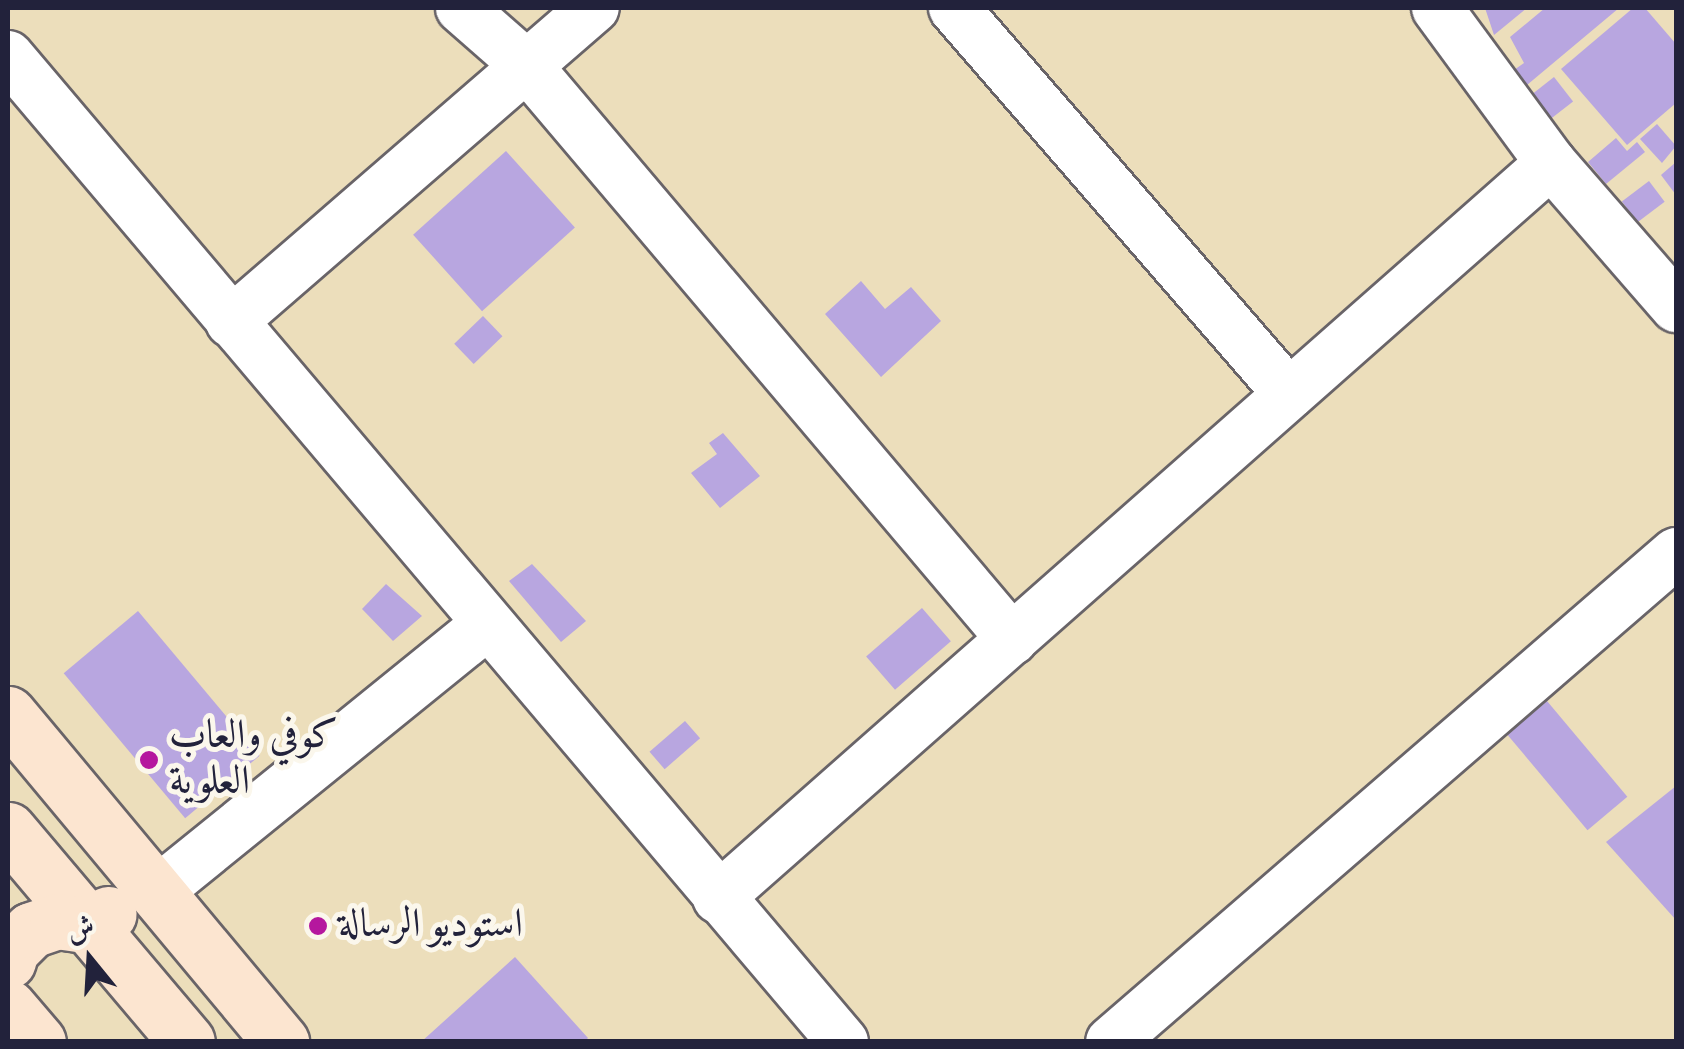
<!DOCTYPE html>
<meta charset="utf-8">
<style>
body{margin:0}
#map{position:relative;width:1684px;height:1049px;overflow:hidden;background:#ecdebb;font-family:Vollkorn,Amiri,serif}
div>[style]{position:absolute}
.building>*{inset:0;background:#b8a6e0;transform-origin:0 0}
.roads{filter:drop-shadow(2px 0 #696468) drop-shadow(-2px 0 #696468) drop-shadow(0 2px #696468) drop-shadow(0 -2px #696468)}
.street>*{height:50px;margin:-25px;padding:0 25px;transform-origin:25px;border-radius:25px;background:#fff}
.secondary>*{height:55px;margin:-27.5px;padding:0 27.5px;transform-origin:27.5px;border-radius:27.5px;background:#fce5d0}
.dots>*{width:28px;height:28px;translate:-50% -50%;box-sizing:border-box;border:5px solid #fbf7ec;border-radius:50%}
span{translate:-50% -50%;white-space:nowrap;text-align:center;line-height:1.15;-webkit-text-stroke:10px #fbf7ec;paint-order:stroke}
.poi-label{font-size:40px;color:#22223b}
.left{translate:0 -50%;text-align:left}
.frame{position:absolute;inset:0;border:10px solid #22223b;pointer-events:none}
.north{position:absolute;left:40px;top:909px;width:100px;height:100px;-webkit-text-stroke:8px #fbf7ec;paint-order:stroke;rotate:342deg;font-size:28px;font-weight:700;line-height:40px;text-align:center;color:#22223b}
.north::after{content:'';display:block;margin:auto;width:35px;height:45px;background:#22223b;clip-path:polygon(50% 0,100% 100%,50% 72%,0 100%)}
</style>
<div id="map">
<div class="building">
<i style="clip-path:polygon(1485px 8px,1527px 8px,1494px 35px)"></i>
<i style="clip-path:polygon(1545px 8px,1619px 8px,1527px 85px,1514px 70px,1524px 63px,1510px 37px)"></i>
<i style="clip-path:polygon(1633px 8px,1645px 8px,1676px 44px,1676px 103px,1627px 145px,1561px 69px)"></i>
<i style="left:1554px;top:77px;width:31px;height:38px;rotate:52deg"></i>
<i style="clip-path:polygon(1657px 124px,1676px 146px,1662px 163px,1640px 139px)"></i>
<i style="clip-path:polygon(1616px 138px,1627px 151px,1637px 142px,1645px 152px,1606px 184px,1588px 162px)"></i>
<i style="left:506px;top:151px;width:103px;height:125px;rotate:48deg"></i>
<i style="clip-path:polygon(1676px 162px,1676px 195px,1661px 175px)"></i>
<i style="left:1649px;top:181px;width:26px;height:34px;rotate:53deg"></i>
<i style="clip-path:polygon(861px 281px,885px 309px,911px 287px,941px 321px,881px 377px,825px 314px)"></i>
<i style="left:483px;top:316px;width:28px;height:40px;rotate:46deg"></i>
<i style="clip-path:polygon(723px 433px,760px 476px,720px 508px,691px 473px,717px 454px,709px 443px)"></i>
<i style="clip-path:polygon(532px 564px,586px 621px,561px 642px,509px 581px)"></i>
<i style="clip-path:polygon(386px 584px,422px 616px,393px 641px,362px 609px)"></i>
<i style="left:922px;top:608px;width:44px;height:74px;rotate:49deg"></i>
<i style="left:138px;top:611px;width:189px;height:97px;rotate:50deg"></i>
<i style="left:1547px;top:701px;width:125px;height:52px;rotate:50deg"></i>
<i style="left:685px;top:721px;width:23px;height:47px;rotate:49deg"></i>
<i style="clip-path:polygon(1676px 786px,1676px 920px,1606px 842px)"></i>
<i style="clip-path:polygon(515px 957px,588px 1038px,584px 1042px,421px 1042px)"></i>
</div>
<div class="roads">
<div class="street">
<i style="left:461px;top:8px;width:85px;rotate:41.2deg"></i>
<i style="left:525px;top:64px;width:754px;rotate:49.74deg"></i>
<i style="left:954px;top:8px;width:511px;rotate:49.05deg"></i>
<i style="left:1437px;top:8px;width:192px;rotate:53.7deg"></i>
<i style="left:1551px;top:163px;width:191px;rotate:49deg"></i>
<i style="left:8px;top:56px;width:1292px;rotate:49.74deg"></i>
<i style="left:231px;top:322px;width:480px;rotate:-40.9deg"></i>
<i style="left:159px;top:890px;width:423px;rotate:-39deg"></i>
<i style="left:718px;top:898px;width:1111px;rotate:-41.42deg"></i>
<i style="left:1111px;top:1042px;width:747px;rotate:-40.88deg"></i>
</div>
<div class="secondary">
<i style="left:8px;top:714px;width:427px;rotate:50.2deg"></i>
<i style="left:8px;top:830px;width:277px;rotate:49.8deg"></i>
<i style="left:8px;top:961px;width:11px;rotate:-75deg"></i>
<i style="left:11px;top:950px;width:28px;rotate:-45deg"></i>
<i style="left:31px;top:930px;width:28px;rotate:-19deg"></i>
<i style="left:57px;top:921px;width:28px;rotate:8deg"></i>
<i style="left:85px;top:925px;width:26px;rotate:-25deg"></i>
<i style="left:8px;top:1007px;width:46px;rotate:49.4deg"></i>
</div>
</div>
<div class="dots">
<i style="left:149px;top:760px;background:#b5179e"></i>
<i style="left:318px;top:926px;background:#b5179e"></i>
</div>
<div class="poi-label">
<span class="left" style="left:169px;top:760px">كوفي والعاب<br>العلوية</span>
<span class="left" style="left:338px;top:926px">استوديو الرسالة</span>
</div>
<div class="frame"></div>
<div class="north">ش</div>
</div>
